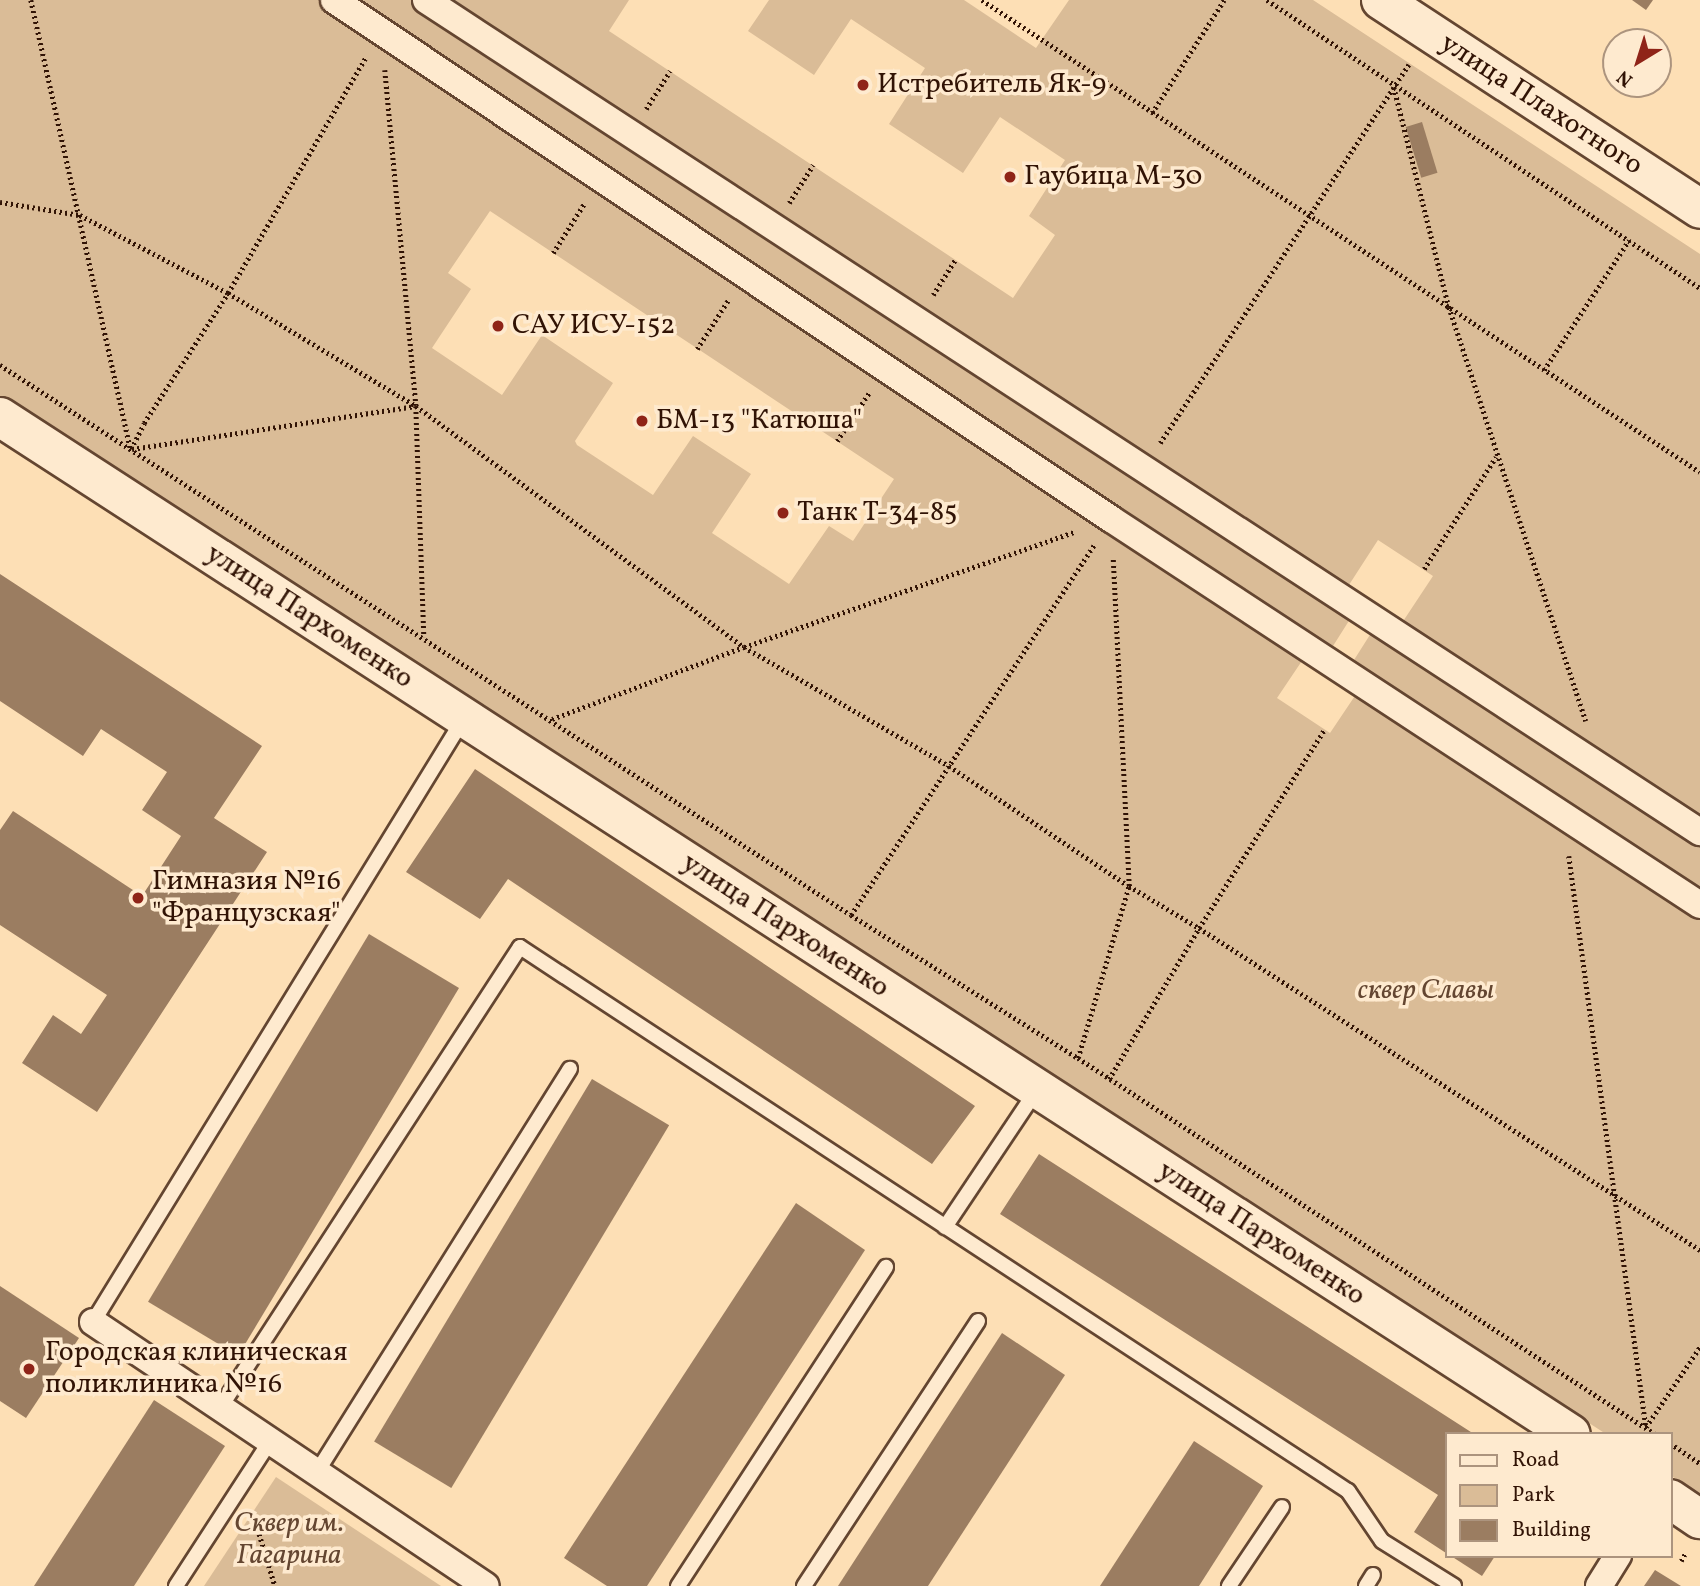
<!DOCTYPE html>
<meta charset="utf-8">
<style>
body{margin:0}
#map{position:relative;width:1700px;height:1586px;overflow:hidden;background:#fddfb5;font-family:Vollkorn,serif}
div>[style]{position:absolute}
.green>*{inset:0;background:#dabc97}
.building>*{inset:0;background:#9b7d61;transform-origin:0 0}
.path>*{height:4.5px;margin-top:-2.25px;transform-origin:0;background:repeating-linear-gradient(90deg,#311305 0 2px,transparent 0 5.5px)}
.roads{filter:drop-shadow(2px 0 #644631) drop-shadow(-2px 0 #644631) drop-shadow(0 2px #644631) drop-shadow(0 -2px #644631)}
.lane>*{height:14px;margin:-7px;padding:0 7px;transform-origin:7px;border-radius:7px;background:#feeacf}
.street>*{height:26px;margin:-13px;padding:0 13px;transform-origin:13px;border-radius:13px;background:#feeacf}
.secondary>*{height:38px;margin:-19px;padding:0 19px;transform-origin:19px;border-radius:19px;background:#feeacf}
.dots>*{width:19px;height:19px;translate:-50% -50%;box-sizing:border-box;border:4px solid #feeacf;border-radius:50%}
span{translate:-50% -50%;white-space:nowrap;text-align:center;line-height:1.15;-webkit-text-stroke:7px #feeacf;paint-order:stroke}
.poi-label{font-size:28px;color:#311305}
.left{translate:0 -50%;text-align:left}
.street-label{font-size:28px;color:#311305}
.park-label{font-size:28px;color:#644631;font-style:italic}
.legend{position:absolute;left:1445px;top:1432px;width:228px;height:126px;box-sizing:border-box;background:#feeacf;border:2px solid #ac947e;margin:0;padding:9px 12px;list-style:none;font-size:21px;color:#311305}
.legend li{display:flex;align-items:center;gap:14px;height:35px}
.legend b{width:35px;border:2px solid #ac947e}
.north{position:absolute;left:1602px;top:28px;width:70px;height:70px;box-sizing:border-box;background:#feeacf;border:2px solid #ac947e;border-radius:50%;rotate:218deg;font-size:19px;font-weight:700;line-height:28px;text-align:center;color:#311305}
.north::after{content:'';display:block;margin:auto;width:24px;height:32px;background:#8f2418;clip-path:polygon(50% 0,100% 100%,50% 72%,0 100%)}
</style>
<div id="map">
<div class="green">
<i style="clip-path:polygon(evenodd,0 0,629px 0,609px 31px,1013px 298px,1055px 235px,1029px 216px,1065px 160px,1000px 117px,963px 173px,889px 124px,925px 68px,851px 19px,814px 75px,748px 31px,769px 0,964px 0,1036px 48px,1069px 0,1313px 0,1700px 254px,1700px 1494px,1670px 1475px,1670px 1434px,1606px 1434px,0 396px,0 0,490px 211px,894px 479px,853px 541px,829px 526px,789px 584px,712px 533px,751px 474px,693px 436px,653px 495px,577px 445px,575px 441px,613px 383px,542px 335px,502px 395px,432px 348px,471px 289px,448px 273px,490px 211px,0 0,1378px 540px,1433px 576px,1390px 641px,1373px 630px,1354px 660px,1371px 672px,1330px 733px,1277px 698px,1318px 637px,1333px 646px,1352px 616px,1336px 605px,1378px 540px)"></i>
<i style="clip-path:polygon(276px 1477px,441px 1586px,204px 1586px)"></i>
</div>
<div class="building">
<i style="clip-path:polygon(1632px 0,1653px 0,1646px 10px)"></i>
<i style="left:1422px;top:122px;width:53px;height:17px;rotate:73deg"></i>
<i style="clip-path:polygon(0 574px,262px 746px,214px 818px,267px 852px,97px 1112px,22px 1063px,53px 1015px,81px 1034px,107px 995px,0 925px,0 830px,13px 811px,142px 896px,181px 836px,142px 810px,167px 772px,101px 729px,83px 756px,0 701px)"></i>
<i style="clip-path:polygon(475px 769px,975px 1106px,932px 1164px,508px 879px,480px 919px,406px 872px)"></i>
<i style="left:369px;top:934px;width:105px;height:429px;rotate:31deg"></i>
<i style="left:592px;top:1079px;width:90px;height:423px;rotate:31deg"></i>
<i style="clip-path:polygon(1039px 1154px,1474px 1434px,1446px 1434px,1446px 1553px,1414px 1532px,1438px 1495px,1000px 1214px)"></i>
<i style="clip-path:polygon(796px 1203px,865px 1250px,647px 1586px,607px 1586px,564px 1558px)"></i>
<i style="clip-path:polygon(0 1286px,79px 1338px,26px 1418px,0 1401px)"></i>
<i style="clip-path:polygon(1002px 1333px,1065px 1375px,928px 1586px,838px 1586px)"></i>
<i style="clip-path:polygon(154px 1400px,225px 1446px,134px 1586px,34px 1586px)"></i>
<i style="clip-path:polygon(1194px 1441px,1263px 1486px,1199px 1586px,1100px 1586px)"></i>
<i style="clip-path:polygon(1451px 1556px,1495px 1556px,1482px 1576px)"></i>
<i style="clip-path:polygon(1655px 1570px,1681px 1586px,1644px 1586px)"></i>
</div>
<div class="path">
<i style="left:31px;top:0;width:461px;rotate:77.5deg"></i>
<i style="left:982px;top:0;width:859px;rotate:33.32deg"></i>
<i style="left:1267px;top:0;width:520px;rotate:33.63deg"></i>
<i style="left:385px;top:70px;width:337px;rotate:84.7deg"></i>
<i style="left:416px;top:406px;width:231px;rotate:88deg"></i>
<i style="left:1394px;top:87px;width:227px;rotate:76deg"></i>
<i style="left:1449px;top:307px;width:436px;rotate:71.7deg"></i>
<i style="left:646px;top:109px;width:45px;rotate:-57.7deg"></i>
<i style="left:1152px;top:113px;width:134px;rotate:-57.5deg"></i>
<i style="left:0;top:202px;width:81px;rotate:9.2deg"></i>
<i style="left:80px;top:215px;width:167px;rotate:27.8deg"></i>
<i style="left:228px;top:293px;width:219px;rotate:31deg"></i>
<i style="left:416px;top:406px;width:407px;rotate:36.3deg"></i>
<i style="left:744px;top:647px;width:237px;rotate:30.1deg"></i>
<i style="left:949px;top:766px;width:216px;rotate:33.7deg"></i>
<i style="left:1129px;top:886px;width:82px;rotate:31deg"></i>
<i style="left:1199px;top:928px;width:596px;rotate:32.73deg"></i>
<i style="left:789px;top:203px;width:45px;rotate:-57.7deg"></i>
<i style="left:553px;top:253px;width:58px;rotate:-57.7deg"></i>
<i style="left:933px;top:295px;width:41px;rotate:-57.8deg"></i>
<i style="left:697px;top:349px;width:59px;rotate:-57.4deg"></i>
<i style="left:0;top:365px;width:1013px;rotate:32.87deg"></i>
<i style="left:851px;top:915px;width:268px;rotate:32.2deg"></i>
<i style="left:1078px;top:1058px;width:689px;rotate:33.09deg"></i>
<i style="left:1544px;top:370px;width:155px;rotate:-56.8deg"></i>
<i style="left:837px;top:441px;width:58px;rotate:-56.3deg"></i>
<i style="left:1160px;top:443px;width:453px;rotate:-56.7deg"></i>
<i style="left:131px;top:449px;width:29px;rotate:-63deg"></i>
<i style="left:144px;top:423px;width:155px;rotate:-57.1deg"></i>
<i style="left:228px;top:293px;width:273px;rotate:-59.7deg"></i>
<i style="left:132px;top:449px;width:287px;rotate:-8.6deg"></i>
<i style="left:1424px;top:569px;width:133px;rotate:-57.3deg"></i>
<i style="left:552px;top:719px;width:205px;rotate:-20.6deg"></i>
<i style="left:744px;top:647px;width:349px;rotate:-19.2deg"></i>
<i style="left:1569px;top:856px;width:576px;rotate:82.32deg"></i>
<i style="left:851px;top:915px;width:443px;rotate:-56.7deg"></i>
<i style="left:1078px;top:1058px;width:179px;rotate:-73.5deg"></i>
<i style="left:1129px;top:886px;width:328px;rotate:-92.8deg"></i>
<i style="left:1109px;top:1079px;width:176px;rotate:-59.2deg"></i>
<i style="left:1199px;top:928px;width:236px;rotate:-57.7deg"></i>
<i style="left:1646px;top:1427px;width:97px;rotate:-56deg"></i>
<i style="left:1670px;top:1443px;width:36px;rotate:34deg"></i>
<i style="left:253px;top:1513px;width:76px;rotate:73.2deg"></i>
<i style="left:1681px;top:1561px;width:10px;rotate:-61deg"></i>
</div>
<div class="roads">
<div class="lane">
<i style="left:945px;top:1227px;width:164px;rotate:-56.2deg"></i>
<i style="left:93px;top:1322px;width:709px;rotate:-58.44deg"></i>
<i style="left:220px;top:1408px;width:550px;rotate:-56.95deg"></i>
<i style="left:520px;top:947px;width:991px;rotate:33.31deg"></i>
<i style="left:1348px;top:1491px;width:60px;rotate:55.8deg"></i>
<i style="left:1382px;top:1541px;width:85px;rotate:32deg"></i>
<i style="left:317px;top:1472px;width:476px;rotate:-57.9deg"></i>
<i style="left:176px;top:1586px;width:173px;rotate:-57deg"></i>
<i style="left:678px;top:1586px;width:381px;rotate:-56.9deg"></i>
<i style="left:804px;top:1586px;width:317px;rotate:-56.7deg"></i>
<i style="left:1229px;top:1586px;width:95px;rotate:-56.1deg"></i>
<i style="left:1366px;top:1586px;width:13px;rotate:-58deg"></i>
</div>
<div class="street">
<i style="left:334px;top:0;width:934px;rotate:33.74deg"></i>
<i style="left:1111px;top:519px;width:704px;rotate:33.24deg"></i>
<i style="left:426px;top:0;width:1522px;rotate:33.15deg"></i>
<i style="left:93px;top:1322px;width:473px;rotate:33.9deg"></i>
<i style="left:1599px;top:1586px;width:36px;rotate:-58deg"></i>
</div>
<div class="secondary">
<i style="left:1381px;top:0;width:381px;rotate:33.2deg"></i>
<i style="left:0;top:417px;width:1871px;rotate:32.92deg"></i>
<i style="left:1670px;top:1499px;width:36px;rotate:34deg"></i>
</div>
</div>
<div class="dots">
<i style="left:863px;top:85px;background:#8f2418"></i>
<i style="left:1010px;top:177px;background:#8f2418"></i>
<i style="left:498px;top:326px;background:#8f2418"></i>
<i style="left:642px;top:421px;background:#8f2418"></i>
<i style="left:783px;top:513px;background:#8f2418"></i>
<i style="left:138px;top:898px;background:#8f2418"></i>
<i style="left:29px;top:1369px;background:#8f2418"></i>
</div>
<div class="poi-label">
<span class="left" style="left:877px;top:85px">Истребитель Як-9</span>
<span class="left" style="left:1024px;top:177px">Гаубица М-30</span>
<span class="left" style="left:512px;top:326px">САУ ИСУ-152</span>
<span class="left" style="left:656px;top:421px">БМ-13 "Катюша"</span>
<span class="left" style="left:797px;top:513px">Танк Т-34-85</span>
<span class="left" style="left:152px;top:898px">Гимназия №16<br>"Французская"</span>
<span class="left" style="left:45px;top:1369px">Городская клиническая<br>поликлиника №16</span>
</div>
<div class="street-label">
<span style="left:1541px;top:105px;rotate:33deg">улица Плахотного</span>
<span style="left:309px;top:617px;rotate:33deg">улица Пархоменко</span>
<span style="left:785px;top:926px;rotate:33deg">улица Пархоменко</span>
<span style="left:1261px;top:1234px;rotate:33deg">улица Пархоменко</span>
</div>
<div class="park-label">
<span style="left:1426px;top:991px">сквер Славы</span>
<span style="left:289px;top:1540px">Сквер им.<br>Гагарина</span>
</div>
<ul class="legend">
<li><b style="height:9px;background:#feeacf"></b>Road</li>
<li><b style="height:19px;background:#dabc97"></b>Park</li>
<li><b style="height:19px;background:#9b7d61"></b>Building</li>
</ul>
<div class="north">N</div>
</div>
